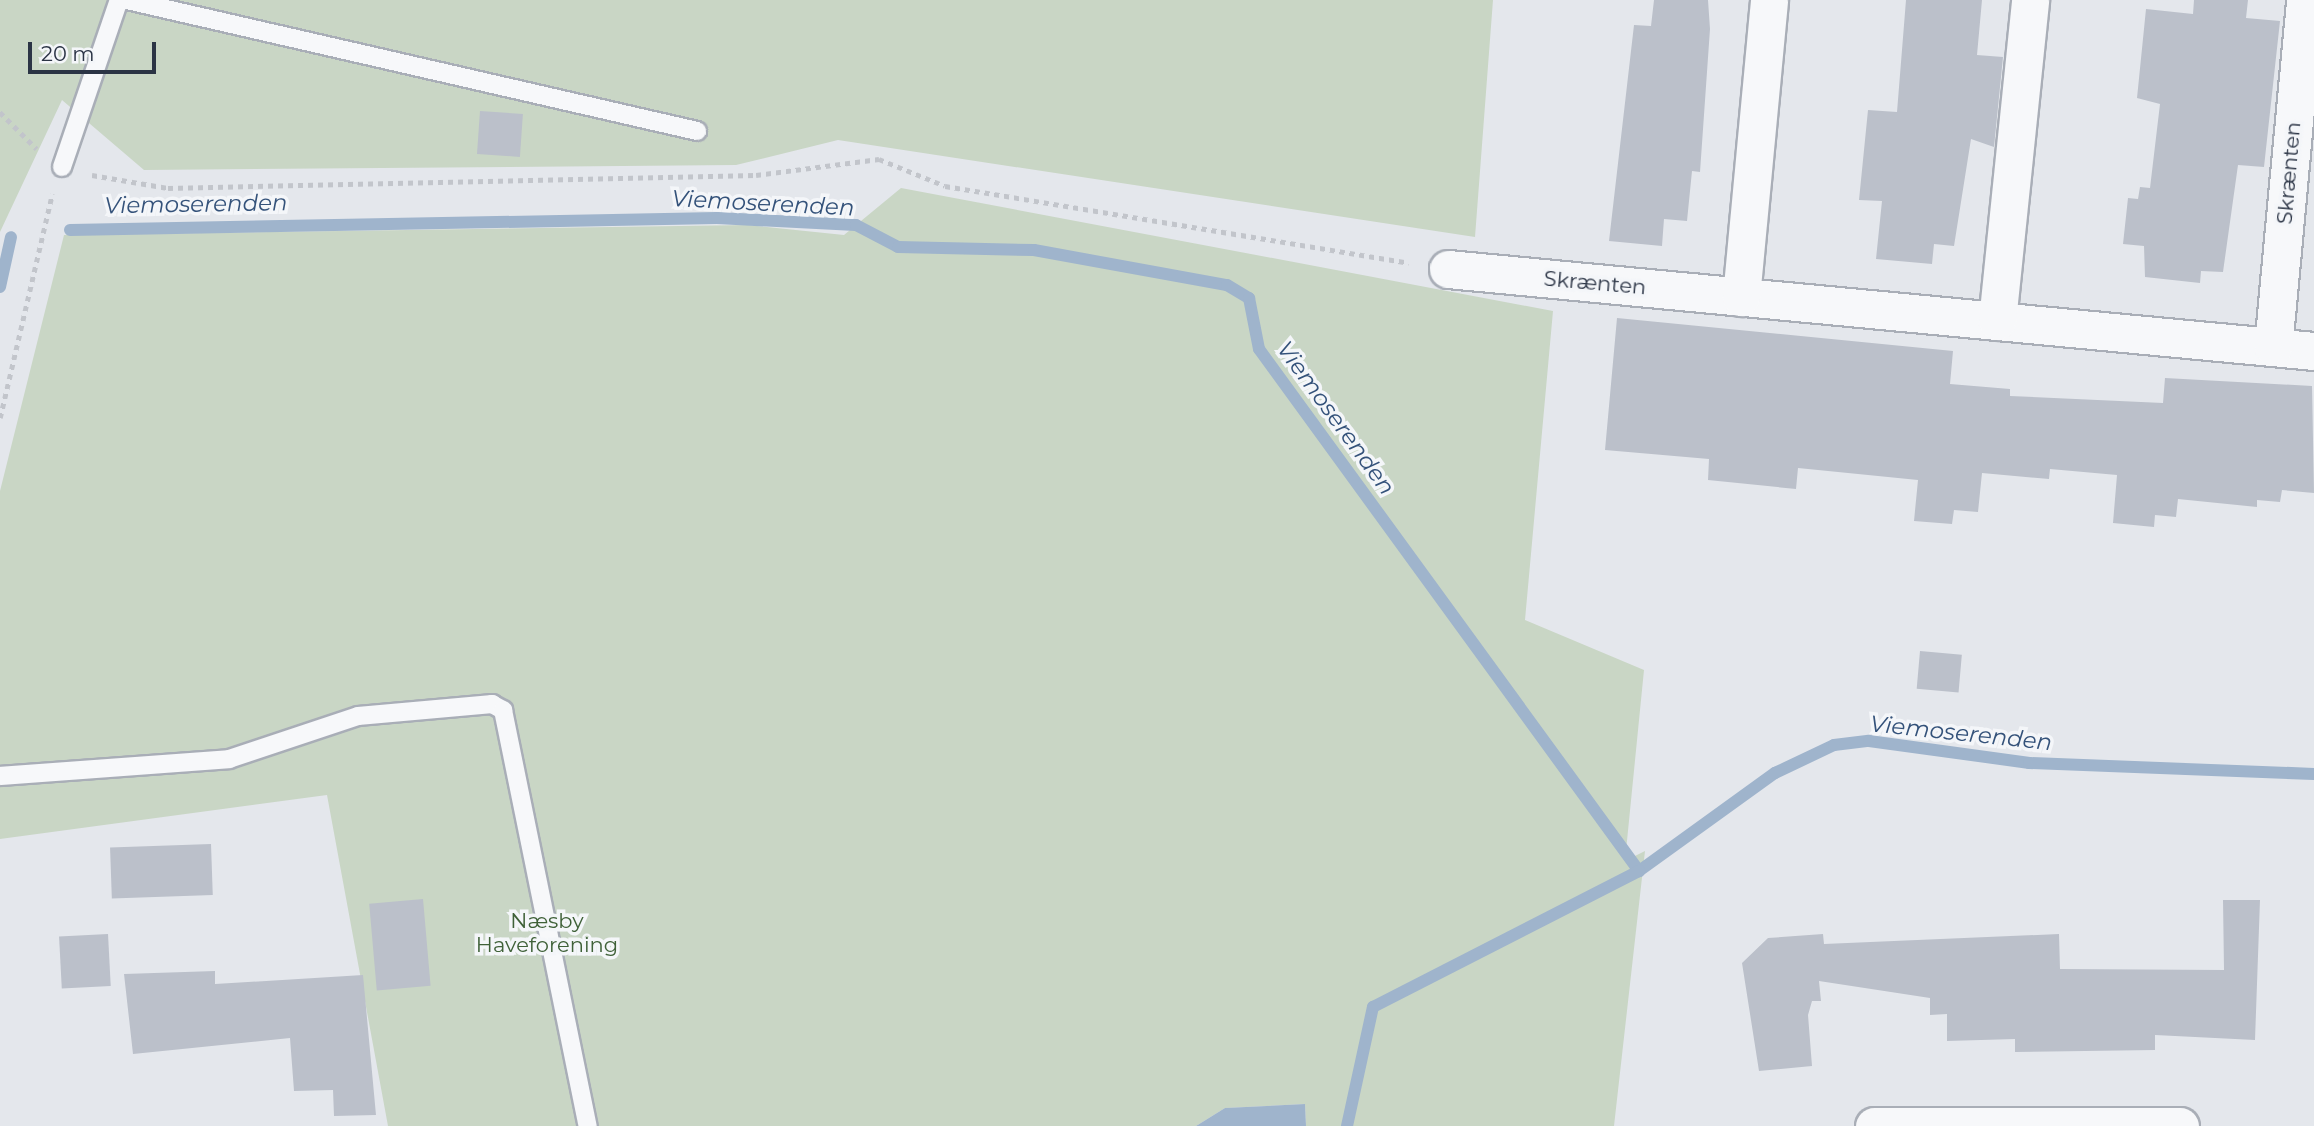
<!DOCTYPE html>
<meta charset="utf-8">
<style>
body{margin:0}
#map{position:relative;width:2314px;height:1126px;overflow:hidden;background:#e4e7ec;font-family:Montserrat,sans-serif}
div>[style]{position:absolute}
.green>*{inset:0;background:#c9d6c5}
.water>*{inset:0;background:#9fb4cc}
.stream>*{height:12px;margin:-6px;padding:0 6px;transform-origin:6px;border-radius:6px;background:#9fb4cc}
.building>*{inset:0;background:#bbc0ca;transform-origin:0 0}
.path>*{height:4.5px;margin-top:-2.25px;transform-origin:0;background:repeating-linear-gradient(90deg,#c2c5cb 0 5px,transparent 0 10px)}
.roads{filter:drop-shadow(2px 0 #a9aeb7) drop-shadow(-2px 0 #a9aeb7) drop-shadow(0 2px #a9aeb7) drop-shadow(0 -2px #a9aeb7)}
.lane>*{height:18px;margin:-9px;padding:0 9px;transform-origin:9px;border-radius:9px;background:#f7f8fa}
.street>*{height:37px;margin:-18.5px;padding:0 18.5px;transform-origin:18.5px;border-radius:18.5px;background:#f7f8fa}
span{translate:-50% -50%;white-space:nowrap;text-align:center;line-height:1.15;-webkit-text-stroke:7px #f4f6f9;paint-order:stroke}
.street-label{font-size:21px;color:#2b3445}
.park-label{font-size:21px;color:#3f6138}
.water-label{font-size:23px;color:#34527a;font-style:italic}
.scale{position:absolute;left:28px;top:42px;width:128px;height:32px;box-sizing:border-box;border:4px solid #2b3445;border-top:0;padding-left:9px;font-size:21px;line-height:24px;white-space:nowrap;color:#2b3445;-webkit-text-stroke:5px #f4f6f9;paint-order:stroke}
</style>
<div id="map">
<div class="green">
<i style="clip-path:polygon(0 0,1493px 0,1475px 237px,838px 140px,736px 165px,144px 170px,62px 100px,0 232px)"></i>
<i style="clip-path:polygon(901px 188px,1553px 311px,1525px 620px,1644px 670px,1625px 861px,1645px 851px,1614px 1126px,1306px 1126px,1305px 1104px,1225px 1108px,1196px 1126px,388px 1126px,327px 795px,0 839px,0 491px,64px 235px,748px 225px,844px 235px)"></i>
</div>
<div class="water">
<i style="clip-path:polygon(1305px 1104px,1306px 1126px,1196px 1126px,1225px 1108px)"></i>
</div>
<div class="stream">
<i style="left:70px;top:230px;width:647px;rotate:-1.06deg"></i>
<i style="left:717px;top:218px;width:139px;rotate:2.9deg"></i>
<i style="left:856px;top:225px;width:47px;rotate:27.6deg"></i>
<i style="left:898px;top:247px;width:136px;rotate:1.3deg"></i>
<i style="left:1034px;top:250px;width:196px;rotate:10.3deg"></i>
<i style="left:1227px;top:285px;width:26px;rotate:31deg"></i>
<i style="left:1249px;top:298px;width:52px;rotate:78.9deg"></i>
<i style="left:1259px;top:349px;width:646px;rotate:53.95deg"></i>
<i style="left:1639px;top:871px;width:168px;rotate:-35.8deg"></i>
<i style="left:1775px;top:773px;width:65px;rotate:-25.4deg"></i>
<i style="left:1834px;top:745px;width:35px;rotate:-7deg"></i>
<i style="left:1869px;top:741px;width:162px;rotate:7.8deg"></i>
<i style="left:2029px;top:763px;width:285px;rotate:2.2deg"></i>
<i style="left:0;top:287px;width:51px;rotate:-77.6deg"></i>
<i style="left:1347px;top:1126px;width:122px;rotate:-77.7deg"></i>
<i style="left:1373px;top:1007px;width:299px;rotate:-27.1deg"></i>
</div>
<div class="building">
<i style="clip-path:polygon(1654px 0,1708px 0,1710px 29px,1700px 172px,1692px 171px,1687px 221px,1664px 219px,1662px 246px,1609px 241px,1634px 25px,1651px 26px)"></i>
<i style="clip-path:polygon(1906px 0,1982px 0,1977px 55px,2003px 57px,1994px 147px,1971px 139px,1954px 246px,1934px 244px,1932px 264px,1876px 259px,1882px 201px,1859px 200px,1868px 110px,1897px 112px)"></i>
<i style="clip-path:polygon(2194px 0,2248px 0,2246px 18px,2280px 21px,2264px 167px,2238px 165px,2223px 272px,2201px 271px,2200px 283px,2145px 277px,2144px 246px,2123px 244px,2128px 198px,2138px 199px,2140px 187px,2150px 188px,2160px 104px,2137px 98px,2146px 9px,2193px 14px)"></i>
<i style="left:480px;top:111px;width:43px;height:43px;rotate:4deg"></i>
<i style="clip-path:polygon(1617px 318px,1953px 351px,1950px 384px,2010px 389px,2010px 396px,2163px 403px,2165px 378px,2312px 386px,2314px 493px,2282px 490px,2280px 502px,2257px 500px,2257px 507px,2178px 499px,2176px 517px,2155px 515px,2154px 527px,2113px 523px,2117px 475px,2050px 469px,2049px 479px,1982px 473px,1978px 512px,1954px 510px,1952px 524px,1914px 521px,1918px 480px,1798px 468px,1796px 489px,1708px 480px,1709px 459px,1605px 450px)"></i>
<i style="left:1920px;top:651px;width:42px;height:38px;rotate:5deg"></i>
<i style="left:211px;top:844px;width:51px;height:101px;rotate:88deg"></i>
<i style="left:423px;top:899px;width:87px;height:54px;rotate:85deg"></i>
<i style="clip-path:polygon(2223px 900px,2260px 900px,2255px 1040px,2155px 1035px,2155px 1050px,2015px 1052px,2015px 1039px,1947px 1041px,1947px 1014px,1930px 1015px,1930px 998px,1819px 981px,1821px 1001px,1812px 1001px,1808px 1015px,1812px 1066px,1759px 1071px,1742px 963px,1768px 938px,1823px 934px,1824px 944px,2059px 934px,2060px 969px,2224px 970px)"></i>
<i style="left:108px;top:934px;width:52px;height:49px;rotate:87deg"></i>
<i style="clip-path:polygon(215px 971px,215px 984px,363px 975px,376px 1115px,334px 1116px,333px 1090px,294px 1091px,290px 1038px,133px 1054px,124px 974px)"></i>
</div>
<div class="path">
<i style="left:0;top:112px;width:52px;rotate:45deg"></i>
<i style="left:92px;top:175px;width:77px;rotate:9.7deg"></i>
<i style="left:168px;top:188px;width:588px;rotate:-1.27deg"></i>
<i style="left:756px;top:175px;width:124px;rotate:-7.4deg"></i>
<i style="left:879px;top:159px;width:71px;rotate:22.2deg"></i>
<i style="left:945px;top:186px;width:470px;rotate:9.4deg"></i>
<i style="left:0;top:418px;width:230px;rotate:-76.9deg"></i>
</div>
<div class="roads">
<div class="lane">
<i style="left:127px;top:0;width:585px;rotate:12.94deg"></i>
<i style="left:62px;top:167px;width:176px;rotate:-71.2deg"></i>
<i style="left:0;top:776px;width:230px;rotate:-4.2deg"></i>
<i style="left:229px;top:759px;width:136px;rotate:-18.4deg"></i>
<i style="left:358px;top:716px;width:135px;rotate:-5.1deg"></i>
<i style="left:492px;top:704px;width:13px;rotate:29deg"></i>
<i style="left:503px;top:710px;width:425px;rotate:78.5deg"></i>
</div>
<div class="street">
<i style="left:1448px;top:269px;width:870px;rotate:5.41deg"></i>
<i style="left:1741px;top:297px;width:298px;rotate:-84.6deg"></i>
<i style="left:1997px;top:321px;width:323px;rotate:-84.1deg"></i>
<i style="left:2273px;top:347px;width:348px;rotate:-84.7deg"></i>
<i style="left:1874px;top:1126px;width:306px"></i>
</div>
</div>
<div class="street-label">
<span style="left:2289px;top:173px;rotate:-85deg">Skrænten</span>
<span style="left:1595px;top:283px;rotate:5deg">Skrænten</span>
</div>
<div class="park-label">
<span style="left:547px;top:933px">Næsby<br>Haveforening</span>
</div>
<div class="water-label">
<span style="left:763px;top:203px;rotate:3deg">Viemoserenden</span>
<span style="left:196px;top:204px;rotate:-1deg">Viemoserenden</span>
<span style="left:1336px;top:418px;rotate:54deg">Viemoserenden</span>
<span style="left:1961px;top:733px;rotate:6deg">Viemoserenden</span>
</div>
<div class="scale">20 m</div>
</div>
